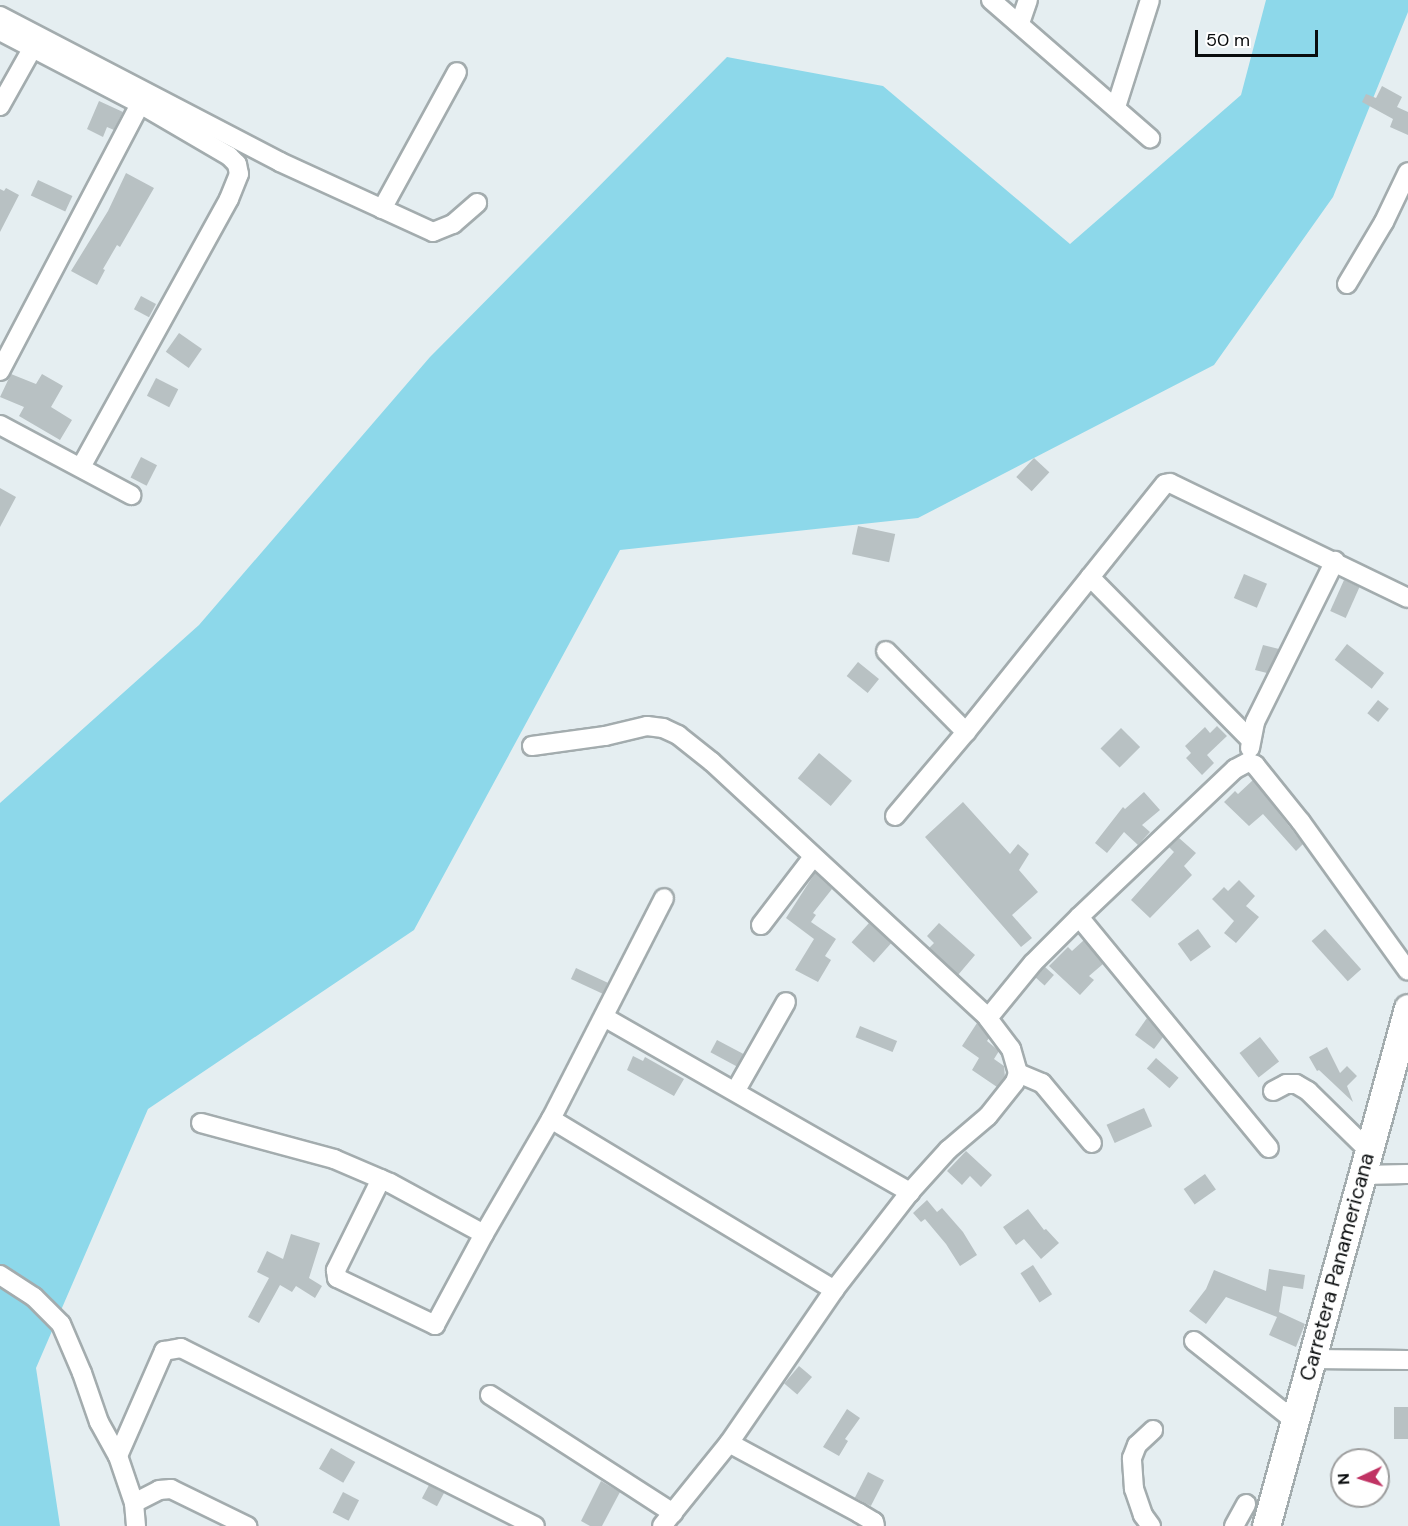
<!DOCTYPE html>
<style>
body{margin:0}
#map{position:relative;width:1408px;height:1526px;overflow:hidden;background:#e5eef1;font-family:"DM Sans",sans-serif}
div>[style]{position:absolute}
.green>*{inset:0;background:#8dd8ea}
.building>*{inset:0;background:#b8c1c3;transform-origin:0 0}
.roads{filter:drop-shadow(2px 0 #a3acae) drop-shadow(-2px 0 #a3acae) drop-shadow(0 2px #a3acae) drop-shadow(0 -2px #a3acae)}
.minor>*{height:18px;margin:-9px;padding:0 9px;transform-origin:9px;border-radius:9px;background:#fff}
.highway>*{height:27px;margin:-13.5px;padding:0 13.5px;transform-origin:13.5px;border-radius:13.5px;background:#fff}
span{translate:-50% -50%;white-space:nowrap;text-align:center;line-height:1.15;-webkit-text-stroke:4.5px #fff;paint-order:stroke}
.street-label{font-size:21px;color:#090c0d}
.north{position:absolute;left:1330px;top:1448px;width:60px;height:60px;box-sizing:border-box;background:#fff;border:2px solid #9d9e9e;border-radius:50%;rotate:266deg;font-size:16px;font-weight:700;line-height:24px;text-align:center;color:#090c0d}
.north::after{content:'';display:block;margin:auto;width:21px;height:27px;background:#c03363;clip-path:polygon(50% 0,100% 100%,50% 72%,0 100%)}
.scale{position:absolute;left:1195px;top:30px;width:123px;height:27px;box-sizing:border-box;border:3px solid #090c0d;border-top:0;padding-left:8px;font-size:18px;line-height:21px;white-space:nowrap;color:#090c0d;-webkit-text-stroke:4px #fff;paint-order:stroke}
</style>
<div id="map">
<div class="green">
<i style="clip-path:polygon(1266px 0,1408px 0,1408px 12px,1333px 197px,1214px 365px,918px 518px,620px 550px,414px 930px,148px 1109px,36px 1368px,60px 1526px,0 1526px,0 803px,199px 625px,430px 357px,727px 57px,883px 86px,1070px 244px,1241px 95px)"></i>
</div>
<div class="building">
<i style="clip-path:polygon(1382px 86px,1402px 97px,1397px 107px,1408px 112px,1408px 135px,1390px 127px,1393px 119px,1362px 102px,1366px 94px,1376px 98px)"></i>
<i style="clip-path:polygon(99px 101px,123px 112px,114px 130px,107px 127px,103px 137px,87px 129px)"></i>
<i style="clip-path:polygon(126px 173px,154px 188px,120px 247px,117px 245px,103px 269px,105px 270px,97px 285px,71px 271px,108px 211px)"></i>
<i style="left:38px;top:180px;width:38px;height:17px;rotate:25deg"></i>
<i style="clip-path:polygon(6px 188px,19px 195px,0 232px,0 189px,4px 191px)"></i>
<i style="left:141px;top:296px;width:17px;height:15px;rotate:28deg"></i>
<i style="left:179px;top:333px;width:28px;height:23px;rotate:35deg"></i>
<i style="clip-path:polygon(11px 374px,36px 384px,42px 374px,63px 386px,51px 407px,72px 420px,60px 440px,19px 416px,24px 407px,0 397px)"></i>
<i style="left:156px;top:378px;width:25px;height:20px;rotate:27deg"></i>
<i style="left:141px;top:457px;width:18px;height:23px;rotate:27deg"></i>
<i style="left:1034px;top:458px;width:21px;height:26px;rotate:43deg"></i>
<i style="clip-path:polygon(0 488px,16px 497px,0 527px)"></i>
<i style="left:858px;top:526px;width:38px;height:29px;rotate:12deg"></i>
<i style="left:1244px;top:574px;width:25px;height:26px;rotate:23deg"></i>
<i style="left:1344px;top:580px;width:17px;height:34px;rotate:24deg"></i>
<i style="left:1347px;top:644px;width:47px;height:20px;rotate:38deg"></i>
<i style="clip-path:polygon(1263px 645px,1279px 649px,1267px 673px,1255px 670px)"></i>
<i style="left:858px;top:662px;width:27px;height:18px;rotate:39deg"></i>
<i style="left:1378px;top:700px;width:14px;height:17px;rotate:39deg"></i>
<i style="clip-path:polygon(1217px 726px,1227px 736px,1207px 755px,1214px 763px,1202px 775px,1186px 758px,1191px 753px,1185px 746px,1205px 727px,1210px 733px)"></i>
<i style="left:1121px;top:728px;width:27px;height:29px;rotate:45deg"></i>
<i style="left:819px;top:753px;width:43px;height:33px;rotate:40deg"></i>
<i style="clip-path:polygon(1253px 780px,1303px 844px,1296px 851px,1263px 814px,1249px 826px,1224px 802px,1235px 791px,1238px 794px)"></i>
<i style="clip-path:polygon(1144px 792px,1160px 810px,1142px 825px,1150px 832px,1138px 845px,1124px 832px,1107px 853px,1095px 843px,1123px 807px,1125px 809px)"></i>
<i style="clip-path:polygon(963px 802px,1010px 854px,1018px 844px,1029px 854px,1019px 870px,1038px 892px,1012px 915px,1032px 938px,1021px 947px,925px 837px)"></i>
<i style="clip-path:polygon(1179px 838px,1196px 853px,1184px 866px,1192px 875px,1150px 918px,1131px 900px,1174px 852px,1169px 847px)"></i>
<i style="clip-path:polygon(815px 873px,832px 889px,813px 913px,816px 915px,811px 922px,836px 939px,825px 956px,831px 960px,818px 982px,795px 970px,814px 939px,786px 918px)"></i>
<i style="clip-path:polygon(1239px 880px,1255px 896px,1246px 906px,1259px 917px,1236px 943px,1224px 933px,1234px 921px,1212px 899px,1224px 887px,1228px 891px)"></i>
<i style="left:869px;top:923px;width:30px;height:26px;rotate:42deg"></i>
<i style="clip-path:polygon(939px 923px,975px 955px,958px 975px,929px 948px,934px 943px,927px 936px)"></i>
<i style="left:1198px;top:929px;width:22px;height:25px;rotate:54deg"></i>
<i style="left:1325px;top:929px;width:54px;height:18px;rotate:48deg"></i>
<i style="clip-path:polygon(1084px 940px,1103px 964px,1089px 976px,1094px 980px,1080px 995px,1049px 966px,1068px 947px,1072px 951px)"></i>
<i style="left:1045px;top:967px;width:12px;height:14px;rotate:42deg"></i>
<i style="left:576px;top:968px;width:35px;height:12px;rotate:25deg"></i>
<i style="clip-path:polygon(1147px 1018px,1163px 1037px,1154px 1049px,1135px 1035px)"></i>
<i style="clip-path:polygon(977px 1023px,989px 1038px,987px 1041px,999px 1051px,994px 1059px,1004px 1066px,1005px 1077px,997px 1087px,972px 1070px,979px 1058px,962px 1046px)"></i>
<i style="left:860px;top:1026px;width:40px;height:12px;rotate:22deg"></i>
<i style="left:1260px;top:1037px;width:31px;height:26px;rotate:52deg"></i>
<i style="left:717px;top:1040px;width:30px;height:14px;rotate:28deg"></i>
<i style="clip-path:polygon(1327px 1047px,1340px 1073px,1347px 1066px,1357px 1076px,1347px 1086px,1353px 1102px,1319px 1070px,1317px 1071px,1309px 1057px)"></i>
<i style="clip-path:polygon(633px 1056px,643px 1061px,645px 1057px,684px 1079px,674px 1096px,627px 1070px)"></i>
<i style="left:1156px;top:1058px;width:30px;height:14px;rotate:41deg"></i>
<i style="left:1144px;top:1108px;width:20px;height:41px;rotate:66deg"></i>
<i style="clip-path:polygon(966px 1151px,992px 1175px,981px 1187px,970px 1176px,962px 1185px,947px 1171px)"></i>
<i style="left:1205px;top:1174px;width:19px;height:26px;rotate:55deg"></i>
<i style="clip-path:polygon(927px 1200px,937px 1212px,942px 1208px,963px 1232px,977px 1255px,960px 1266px,946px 1244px,925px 1219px,921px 1222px,913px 1213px)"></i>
<i style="clip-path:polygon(1028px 1209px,1044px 1230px,1046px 1229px,1059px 1243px,1041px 1259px,1024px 1239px,1016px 1245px,1003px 1227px)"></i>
<i style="clip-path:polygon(291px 1234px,320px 1243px,309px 1278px,322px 1286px,315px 1298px,296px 1286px,292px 1292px,280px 1285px,259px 1323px,248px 1317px,269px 1278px,257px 1272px,267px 1251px,283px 1259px)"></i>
<i style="left:1033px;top:1265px;width:35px;height:15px;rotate:57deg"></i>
<i style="clip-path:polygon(1269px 1269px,1305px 1275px,1303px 1289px,1283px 1286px,1279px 1312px,1305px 1324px,1296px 1347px,1269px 1335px,1277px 1317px,1226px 1297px,1206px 1324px,1189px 1311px,1206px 1289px,1214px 1270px,1266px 1291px)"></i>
<i style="left:799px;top:1366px;width:17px;height:23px;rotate:40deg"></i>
<i style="left:1394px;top:1407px;width:14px;height:32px"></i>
<i style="clip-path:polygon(847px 1409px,860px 1418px,845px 1439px,848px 1441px,839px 1456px,823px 1447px)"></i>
<i style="left:331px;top:1448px;width:28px;height:24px;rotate:30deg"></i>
<i style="left:868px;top:1472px;width:18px;height:29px;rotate:27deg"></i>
<i style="clip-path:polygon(601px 1481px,620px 1492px,602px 1526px,590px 1526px,581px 1521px)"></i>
<i style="left:429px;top:1485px;width:17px;height:15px;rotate:28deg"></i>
<i style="left:343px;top:1492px;width:18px;height:23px;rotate:27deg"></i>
</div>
<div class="roads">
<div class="minor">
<i style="left:991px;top:0;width:211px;rotate:41deg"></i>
<i style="left:0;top:16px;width:316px;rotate:27.5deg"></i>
<i style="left:280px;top:162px;width:168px;rotate:24.6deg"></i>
<i style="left:433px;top:232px;width:22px;rotate:-22deg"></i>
<i style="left:453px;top:224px;width:32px;rotate:-41deg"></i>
<i style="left:1020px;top:23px;width:24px;rotate:-71deg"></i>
<i style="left:0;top:31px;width:158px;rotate:27.5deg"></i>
<i style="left:140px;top:104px;width:103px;rotate:30.3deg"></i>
<i style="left:229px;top:156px;width:11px;rotate:45deg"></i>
<i style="left:237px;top:164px;width:10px;rotate:79deg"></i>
<i style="left:239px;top:174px;width:27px;rotate:112deg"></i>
<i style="left:229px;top:199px;width:306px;rotate:118.9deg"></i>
<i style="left:0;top:106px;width:65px;rotate:-60.7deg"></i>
<i style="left:1116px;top:107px;width:112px;rotate:-72.4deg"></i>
<i style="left:382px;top:209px;width:156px;rotate:-61.3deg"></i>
<i style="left:1347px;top:284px;width:72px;rotate:-59.2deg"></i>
<i style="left:1384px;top:222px;width:55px;rotate:-64.4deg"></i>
<i style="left:0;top:371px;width:301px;rotate:-62.3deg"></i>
<i style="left:0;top:425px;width:149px;rotate:28.1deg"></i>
<i style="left:1090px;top:577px;width:229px;rotate:45.4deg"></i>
<i style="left:886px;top:651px;width:114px;rotate:45.4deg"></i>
<i style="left:532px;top:746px;width:74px;rotate:-7.8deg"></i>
<i style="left:605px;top:736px;width:43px;rotate:-13.4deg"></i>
<i style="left:647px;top:726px;width:16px;rotate:7deg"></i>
<i style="left:663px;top:728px;width:17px;rotate:25deg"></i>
<i style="left:678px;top:735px;width:43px;rotate:38.5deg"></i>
<i style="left:712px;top:762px;width:376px;rotate:42.8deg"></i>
<i style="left:1250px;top:748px;width:26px;rotate:-79deg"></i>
<i style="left:1255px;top:722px;width:180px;rotate:-63.6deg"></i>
<i style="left:1248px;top:762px;width:8px;rotate:23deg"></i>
<i style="left:1255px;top:765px;width:73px;rotate:51.1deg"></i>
<i style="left:1301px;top:822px;width:183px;rotate:54.3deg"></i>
<i style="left:895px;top:816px;width:110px;rotate:-49.8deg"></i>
<i style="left:966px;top:732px;width:318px;rotate:-51.3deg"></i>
<i style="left:1165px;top:484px;width:5px;rotate:-11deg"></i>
<i style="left:1170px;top:483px;width:264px;rotate:25.8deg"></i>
<i style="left:1079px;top:917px;width:299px;rotate:50.6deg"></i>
<i style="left:761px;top:925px;width:86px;rotate:-52.6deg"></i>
<i style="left:604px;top:1017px;width:353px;rotate:29.8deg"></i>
<i style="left:1018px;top:1073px;width:26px;rotate:23deg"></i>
<i style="left:1042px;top:1083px;width:78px;rotate:50.2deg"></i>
<i style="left:736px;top:1090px;width:101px;rotate:-60.4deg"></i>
<i style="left:1273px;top:1091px;width:15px;rotate:-28deg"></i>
<i style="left:1286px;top:1084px;width:10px"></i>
<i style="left:1296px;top:1084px;width:14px;rotate:30deg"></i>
<i style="left:1308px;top:1091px;width:86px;rotate:44.5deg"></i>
<i style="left:551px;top:1119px;width:331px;rotate:31.1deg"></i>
<i style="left:201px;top:1123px;width:138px;rotate:15.1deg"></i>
<i style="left:334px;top:1159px;width:61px;rotate:23.2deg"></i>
<i style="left:390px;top:1183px;width:107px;rotate:28.5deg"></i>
<i style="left:1362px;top:1175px;width:46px;rotate:-1.2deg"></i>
<i style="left:381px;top:1179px;width:102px;rotate:116.3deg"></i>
<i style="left:336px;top:1270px;width:8px;rotate:83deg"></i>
<i style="left:337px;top:1278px;width:109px;rotate:25.6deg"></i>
<i style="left:435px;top:1325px;width:103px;rotate:-61.7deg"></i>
<i style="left:484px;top:1234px;width:133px;rotate:-59.8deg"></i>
<i style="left:551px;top:1119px;width:248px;rotate:-62.9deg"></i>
<i style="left:0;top:1275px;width:40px;rotate:32.9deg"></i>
<i style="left:34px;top:1297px;width:38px;rotate:45deg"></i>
<i style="left:61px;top:1324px;width:53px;rotate:66.8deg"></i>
<i style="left:82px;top:1373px;width:52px;rotate:70.9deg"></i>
<i style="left:99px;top:1422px;width:39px;rotate:61deg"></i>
<i style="left:118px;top:1456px;width:50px;rotate:71.2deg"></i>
<i style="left:134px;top:1503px;width:23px;rotate:85deg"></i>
<i style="left:1194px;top:1341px;width:129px;rotate:38.4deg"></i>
<i style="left:1312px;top:1359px;width:96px;rotate:0.6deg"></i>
<i style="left:490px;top:1395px;width:218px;rotate:32.8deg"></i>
<i style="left:729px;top:1443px;width:148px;rotate:28.3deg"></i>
<i style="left:859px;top:1513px;width:17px;rotate:31deg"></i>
<i style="left:874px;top:1522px;width:4px;rotate:76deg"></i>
<i style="left:118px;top:1456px;width:115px;rotate:-66.3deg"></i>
<i style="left:164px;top:1351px;width:17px;rotate:-10deg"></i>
<i style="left:181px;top:1348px;width:396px;rotate:26.7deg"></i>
<i style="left:134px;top:1503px;width:28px;rotate:-27deg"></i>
<i style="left:159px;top:1490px;width:12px;rotate:-5deg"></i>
<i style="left:171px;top:1489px;width:85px;rotate:26deg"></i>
<i style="left:662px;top:1526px;width:107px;rotate:-51.1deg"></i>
<i style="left:729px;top:1443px;width:186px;rotate:-55.5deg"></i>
<i style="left:834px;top:1290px;width:124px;rotate:-52.2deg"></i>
<i style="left:910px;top:1192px;width:57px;rotate:-47.9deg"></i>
<i style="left:948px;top:1150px;width:52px;rotate:-40.4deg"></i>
<i style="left:988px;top:1116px;width:43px;rotate:-51.5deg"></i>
<i style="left:1015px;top:1082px;width:9px;rotate:-72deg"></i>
<i style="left:1018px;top:1073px;width:25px;rotate:-106deg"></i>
<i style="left:1011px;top:1049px;width:39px;rotate:-127deg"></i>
<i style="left:988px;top:1018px;width:71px;rotate:-50.7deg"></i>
<i style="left:1033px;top:963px;width:65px;rotate:-45deg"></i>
<i style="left:1079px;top:917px;width:215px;rotate:-43.5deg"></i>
<i style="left:1235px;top:769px;width:15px;rotate:-28deg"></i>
<i style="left:1151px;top:1526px;width:14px;rotate:-126deg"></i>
<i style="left:1143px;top:1515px;width:28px;rotate:-109deg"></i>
<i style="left:1134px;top:1489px;width:31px;rotate:-94deg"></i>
<i style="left:1132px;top:1458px;width:14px;rotate:-69deg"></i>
<i style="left:1137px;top:1445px;width:22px;rotate:-43deg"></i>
<i style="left:1234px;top:1526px;width:25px;rotate:-61deg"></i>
</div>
<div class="highway">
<i style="left:1266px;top:1526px;width:537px;rotate:-74.67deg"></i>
</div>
</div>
<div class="street-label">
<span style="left:1337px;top:1267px;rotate:-75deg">Carretera Panamericana</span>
</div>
<div class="north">N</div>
<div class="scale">50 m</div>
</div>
